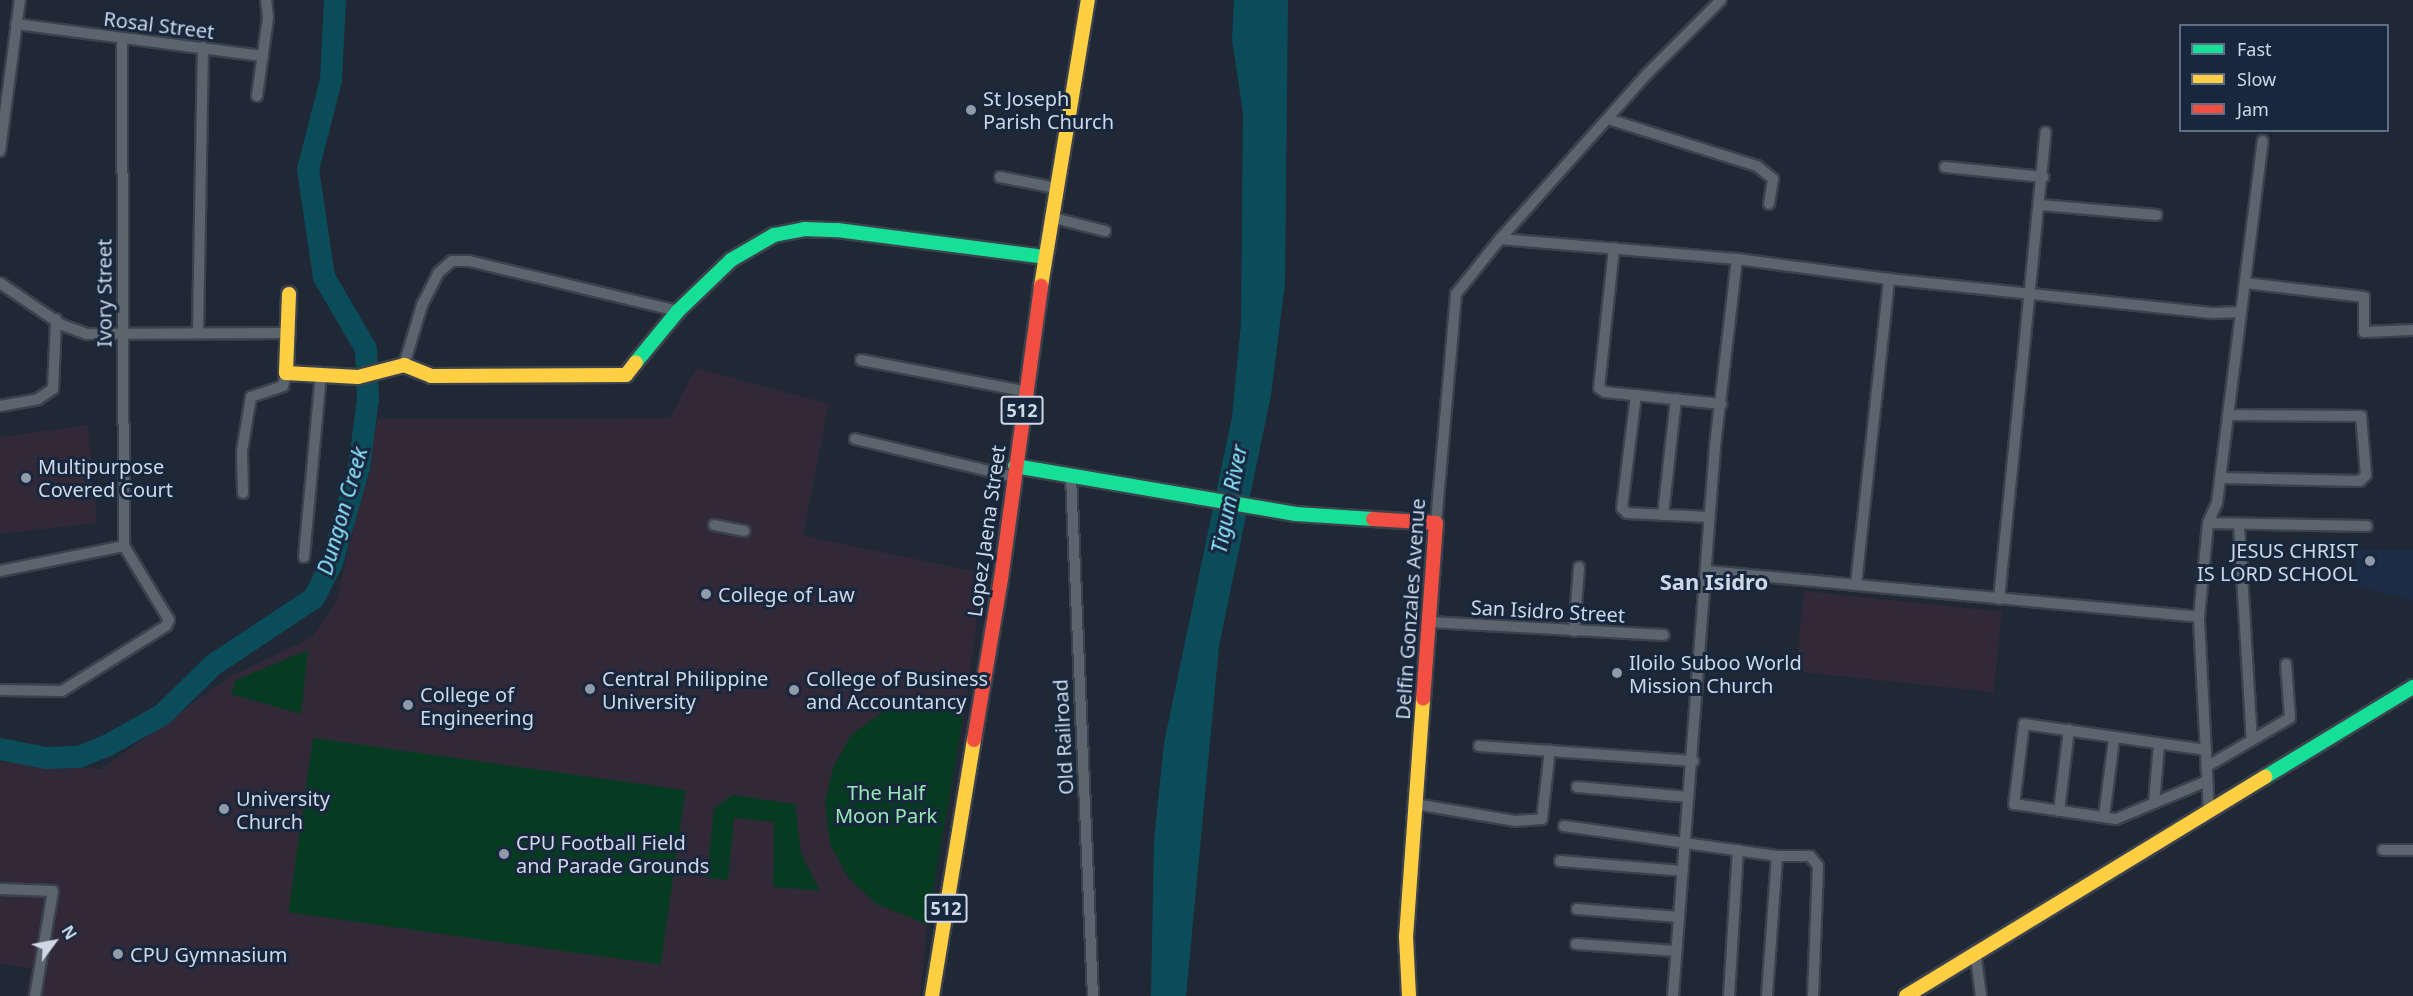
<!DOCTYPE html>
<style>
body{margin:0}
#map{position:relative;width:2413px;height:996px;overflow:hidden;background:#202836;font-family:"Noto Sans",sans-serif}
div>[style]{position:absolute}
.built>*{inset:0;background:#1c2c47}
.education>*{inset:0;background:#312937;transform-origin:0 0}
.green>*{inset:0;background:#063b22;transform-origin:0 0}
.water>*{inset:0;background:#0b4c5a}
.river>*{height:22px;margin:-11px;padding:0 11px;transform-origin:11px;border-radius:11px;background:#0b4c5a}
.roads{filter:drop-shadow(2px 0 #3b424d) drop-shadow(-2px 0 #3b424d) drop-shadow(0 2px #3b424d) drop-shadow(0 -2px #3b424d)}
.street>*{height:10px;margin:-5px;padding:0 5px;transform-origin:5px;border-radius:5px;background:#5c646e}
.fast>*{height:14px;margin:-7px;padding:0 7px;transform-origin:7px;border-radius:7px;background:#16e098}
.slow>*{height:14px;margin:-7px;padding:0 7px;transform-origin:7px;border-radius:7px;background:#ffcf43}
.jam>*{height:14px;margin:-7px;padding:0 7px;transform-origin:7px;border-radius:7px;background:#f24e42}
.dots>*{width:16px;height:16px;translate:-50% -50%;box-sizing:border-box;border:3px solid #18263e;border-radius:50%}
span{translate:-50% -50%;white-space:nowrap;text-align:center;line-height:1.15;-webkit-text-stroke:6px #18263e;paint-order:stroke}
.shield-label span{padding:2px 4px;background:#18263e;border:2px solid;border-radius:4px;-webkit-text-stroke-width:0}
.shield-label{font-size:18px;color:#ced8e7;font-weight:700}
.street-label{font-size:20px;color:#ced8e7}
.poi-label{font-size:20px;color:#ced8e7}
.left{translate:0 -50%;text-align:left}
.right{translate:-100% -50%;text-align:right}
.park-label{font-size:20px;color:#96eab2}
.water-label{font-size:21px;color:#8ce6fd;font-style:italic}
.quarter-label{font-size:22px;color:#ced8e7;font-weight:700}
.legend{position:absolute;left:2179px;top:24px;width:210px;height:108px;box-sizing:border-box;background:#18263e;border:2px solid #616d82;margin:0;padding:8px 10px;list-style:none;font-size:18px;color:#ced8e7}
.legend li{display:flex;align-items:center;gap:12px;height:30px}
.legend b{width:30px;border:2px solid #616d82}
.north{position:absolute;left:24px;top:912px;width:60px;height:60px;-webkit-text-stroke:4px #18263e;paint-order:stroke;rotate:58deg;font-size:16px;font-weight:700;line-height:24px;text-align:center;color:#ced8e7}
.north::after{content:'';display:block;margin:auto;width:21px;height:27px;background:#ced8e7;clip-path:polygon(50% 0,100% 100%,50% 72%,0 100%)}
</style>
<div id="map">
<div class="built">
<i style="clip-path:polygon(2357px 550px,2413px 550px,2413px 601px,2355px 586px)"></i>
</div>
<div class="education">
<i style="clip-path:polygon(696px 368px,829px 404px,803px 536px,983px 573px,966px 703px,927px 924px,920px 996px,26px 996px,31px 968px,0 964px,0 762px,102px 769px,231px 676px,311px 638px,337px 600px,378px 419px,670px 418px)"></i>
<i style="clip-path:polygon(88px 425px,97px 523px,0 534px,0 437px)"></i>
<i style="left:1804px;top:591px;width:199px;height:81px;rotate:6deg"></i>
</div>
<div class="green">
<i style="clip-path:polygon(308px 650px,301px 714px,231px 694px,236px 680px)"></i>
<i style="clip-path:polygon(928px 695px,945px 701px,963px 718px,927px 924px,876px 904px,847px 876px,830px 844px,825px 802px,834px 765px,852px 734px,894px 704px)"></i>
<i style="left:313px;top:738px;width:376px;height:176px;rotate:8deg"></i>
<i style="clip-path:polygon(733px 795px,795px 804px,801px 853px,820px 891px,773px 887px,774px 822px,734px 818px,728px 880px,707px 878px,714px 808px)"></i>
</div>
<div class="water">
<i style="clip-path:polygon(1234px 0,1288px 0,1285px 283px,1271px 395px,1219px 646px,1186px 996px,1151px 996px,1154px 840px,1164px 743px,1232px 417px,1241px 324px,1243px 113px,1232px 39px)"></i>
</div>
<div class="river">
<i style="left:0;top:749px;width:47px;rotate:11.1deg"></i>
<i style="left:46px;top:758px;width:33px;rotate:-2deg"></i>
<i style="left:79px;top:757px;width:31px;rotate:-22deg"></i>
<i style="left:108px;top:745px;width:62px;rotate:-29.1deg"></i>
<i style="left:162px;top:715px;width:71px;rotate:-44.4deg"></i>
<i style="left:213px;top:665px;width:121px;rotate:-33.6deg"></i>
<i style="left:314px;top:598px;width:39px;rotate:-63deg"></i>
<i style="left:332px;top:563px;width:100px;rotate:-74.3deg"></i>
<i style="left:359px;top:467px;width:69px;rotate:-82.5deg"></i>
<i style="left:368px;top:399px;width:50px;rotate:-92.3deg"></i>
<i style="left:366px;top:349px;width:83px;rotate:-120.3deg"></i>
<i style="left:324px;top:277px;width:108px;rotate:-98.5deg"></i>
<i style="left:308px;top:170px;width:93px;rotate:-75.7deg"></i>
<i style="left:331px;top:80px;width:80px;rotate:-87.1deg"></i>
</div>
<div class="roads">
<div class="street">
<i style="left:16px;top:24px;width:249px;rotate:7.4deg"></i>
<i style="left:257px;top:96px;width:79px;rotate:-82deg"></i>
<i style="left:268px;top:18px;width:18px;rotate:-96deg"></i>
<i style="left:1608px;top:119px;width:156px;rotate:17.5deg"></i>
<i style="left:1757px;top:166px;width:21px;rotate:39deg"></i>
<i style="left:1773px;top:179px;width:25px;rotate:99deg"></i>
<i style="left:0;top:151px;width:152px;rotate:-82.5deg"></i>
<i style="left:1945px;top:167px;width:99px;rotate:5.8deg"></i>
<i style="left:1000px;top:177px;width:57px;rotate:11.1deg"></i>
<i style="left:2040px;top:205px;width:117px;rotate:4.9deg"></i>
<i style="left:1050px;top:217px;width:57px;rotate:14.3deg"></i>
<i style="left:1500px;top:239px;width:238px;rotate:4.8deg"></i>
<i style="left:1737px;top:259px;width:153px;rotate:7.5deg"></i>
<i style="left:1889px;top:279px;width:327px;rotate:6deg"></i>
<i style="left:2214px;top:313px;width:27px;rotate:-2deg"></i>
<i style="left:1614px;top:248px;width:141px;rotate:96.1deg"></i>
<i style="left:1599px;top:388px;width:7px;rotate:34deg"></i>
<i style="left:1605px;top:392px;width:117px;rotate:5.9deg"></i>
<i style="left:0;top:283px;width:75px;rotate:34.1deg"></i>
<i style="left:62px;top:325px;width:27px;rotate:20deg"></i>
<i style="left:87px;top:334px;width:198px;rotate:-0.3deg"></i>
<i style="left:2245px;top:283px;width:120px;rotate:6.7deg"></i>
<i style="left:2364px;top:297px;width:35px;rotate:90deg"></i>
<i style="left:2364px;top:332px;width:49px;rotate:-2.3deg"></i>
<i style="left:198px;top:332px;width:285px;rotate:-89deg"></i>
<i style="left:861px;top:360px;width:166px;rotate:10.8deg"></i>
<i style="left:404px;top:365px;width:63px;rotate:-73.3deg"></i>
<i style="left:422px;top:305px;width:36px;rotate:-63deg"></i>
<i style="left:438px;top:273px;width:18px;rotate:-41deg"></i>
<i style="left:452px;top:261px;width:17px"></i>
<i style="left:469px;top:261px;width:215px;rotate:13.5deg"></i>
<i style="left:1636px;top:395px;width:114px;rotate:97.1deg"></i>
<i style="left:1622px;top:508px;width:7px;rotate:45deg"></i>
<i style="left:1627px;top:513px;width:82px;rotate:2.8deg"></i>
<i style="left:0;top:406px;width:39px;rotate:-10deg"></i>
<i style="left:38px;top:399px;width:18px;rotate:-34deg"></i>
<i style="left:53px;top:389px;width:70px;rotate:-87.5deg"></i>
<i style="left:855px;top:439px;width:163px;rotate:13.4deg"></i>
<i style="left:1071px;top:476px;width:520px;rotate:87.58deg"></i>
<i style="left:2220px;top:478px;width:140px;rotate:1.2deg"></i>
<i style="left:2360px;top:481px;width:8px;rotate:-45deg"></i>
<i style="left:2366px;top:475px;width:59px;rotate:-94.8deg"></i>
<i style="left:2361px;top:416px;width:133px;rotate:-179.6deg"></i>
<i style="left:243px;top:493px;width:42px;rotate:-91.4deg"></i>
<i style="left:242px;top:451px;width:55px;rotate:-80.5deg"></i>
<i style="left:251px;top:397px;width:34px;rotate:-19deg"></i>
<i style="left:283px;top:386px;width:13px;rotate:-77deg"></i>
<i style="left:1663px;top:515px;width:117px;rotate:-83.6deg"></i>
<i style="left:1436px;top:523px;width:230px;rotate:-85deg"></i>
<i style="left:1456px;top:294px;width:70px;rotate:-51.3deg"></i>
<i style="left:1500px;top:239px;width:222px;rotate:-48.3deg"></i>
<i style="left:1648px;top:73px;width:103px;rotate:-45deg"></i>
<i style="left:2208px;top:523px;width:159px;rotate:1.1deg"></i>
<i style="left:2239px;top:524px;width:216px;rotate:86.6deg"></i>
<i style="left:714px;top:525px;width:31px;rotate:11deg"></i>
<i style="left:304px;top:557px;width:185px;rotate:-84.7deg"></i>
<i style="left:0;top:571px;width:126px;rotate:-11.4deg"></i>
<i style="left:1706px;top:571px;width:495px;rotate:5.3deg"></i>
<i style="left:1856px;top:584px;width:307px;rotate:-83.8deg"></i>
<i style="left:1999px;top:599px;width:469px;rotate:-84.3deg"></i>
<i style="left:1430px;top:622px;width:234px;rotate:3.2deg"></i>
<i style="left:1574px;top:631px;width:64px;rotate:-85.5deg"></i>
<i style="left:0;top:690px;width:62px;rotate:0.9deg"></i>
<i style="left:62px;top:691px;width:123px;rotate:-32deg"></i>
<i style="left:166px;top:626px;width:7px;rotate:-63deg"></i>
<i style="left:169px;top:620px;width:87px;rotate:-121.3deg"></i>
<i style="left:124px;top:546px;width:506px;rotate:-90.23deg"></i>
<i style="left:1479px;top:746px;width:215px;rotate:4deg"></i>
<i style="left:2206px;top:750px;width:184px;rotate:-171.9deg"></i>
<i style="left:2024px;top:724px;width:81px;rotate:97.1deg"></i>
<i style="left:2014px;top:804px;width:103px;rotate:8.4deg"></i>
<i style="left:2116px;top:819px;width:99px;rotate:-22.7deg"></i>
<i style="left:2206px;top:767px;width:97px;rotate:-30.3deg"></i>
<i style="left:2290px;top:718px;width:54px;rotate:-94.2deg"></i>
<i style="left:1577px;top:787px;width:112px;rotate:5.1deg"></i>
<i style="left:2154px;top:803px;width:58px;rotate:-85.1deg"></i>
<i style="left:1415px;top:804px;width:101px;rotate:9.6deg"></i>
<i style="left:1515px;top:821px;width:27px;rotate:-4deg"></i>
<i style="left:1542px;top:819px;width:69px;rotate:-83.4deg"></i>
<i style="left:2059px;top:811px;width:82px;rotate:-83deg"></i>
<i style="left:2209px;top:811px;width:194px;rotate:-93deg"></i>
<i style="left:2199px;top:617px;width:94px;rotate:-84.5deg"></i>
<i style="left:2208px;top:523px;width:22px;rotate:-66deg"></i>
<i style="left:2217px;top:503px;width:365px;rotate:-82.8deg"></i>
<i style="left:2104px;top:817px;width:79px;rotate:-82.7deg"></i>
<i style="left:1564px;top:826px;width:215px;rotate:8deg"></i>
<i style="left:1777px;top:856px;width:140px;rotate:94.1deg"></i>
<i style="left:2383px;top:850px;width:30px"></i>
<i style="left:1777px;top:856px;width:33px"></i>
<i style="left:1810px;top:856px;width:13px;rotate:51deg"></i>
<i style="left:1818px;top:866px;width:130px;rotate:92.2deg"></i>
<i style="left:1560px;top:861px;width:123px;rotate:4.6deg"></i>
<i style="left:0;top:889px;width:53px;rotate:2.2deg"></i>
<i style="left:53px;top:891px;width:107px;rotate:99.7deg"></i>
<i style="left:1577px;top:909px;width:102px;rotate:4.5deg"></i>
<i style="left:1576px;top:944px;width:100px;rotate:4deg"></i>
<i style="left:1975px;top:951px;width:45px;rotate:82.4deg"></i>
<i style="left:1673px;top:996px;width:552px;rotate:-85.63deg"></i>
<i style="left:1715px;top:446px;width:188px;rotate:-83.3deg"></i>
<i style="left:1729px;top:996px;width:146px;rotate:-86.5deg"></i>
</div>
<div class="fast">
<i style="left:636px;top:362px;width:66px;rotate:-50.5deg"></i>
<i style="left:678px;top:311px;width:74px;rotate:-43.9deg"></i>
<i style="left:731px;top:260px;width:50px;rotate:-30.2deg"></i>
<i style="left:774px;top:235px;width:31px;rotate:-11deg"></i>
<i style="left:804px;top:229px;width:33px;rotate:2deg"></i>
<i style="left:837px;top:230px;width:209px;rotate:7.4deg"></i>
<i style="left:1015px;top:466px;width:285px;rotate:9.7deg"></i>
<i style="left:1296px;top:514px;width:77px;rotate:3.7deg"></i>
<i style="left:2265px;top:777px;width:173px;rotate:-31.3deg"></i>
</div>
<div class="slow">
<i style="left:1041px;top:286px;width:290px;rotate:-80.7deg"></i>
<i style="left:289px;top:294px;width:79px;rotate:92.2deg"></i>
<i style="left:286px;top:373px;width:72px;rotate:3.2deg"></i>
<i style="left:358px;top:377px;width:48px;rotate:-14.6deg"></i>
<i style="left:404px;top:365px;width:29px;rotate:22deg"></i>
<i style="left:431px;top:376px;width:195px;rotate:-0.3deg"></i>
<i style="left:626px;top:375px;width:16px;rotate:-52deg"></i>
<i style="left:932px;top:996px;width:259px;rotate:-80.7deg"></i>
<i style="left:1409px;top:996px;width:59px;rotate:-92.9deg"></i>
<i style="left:1406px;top:937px;width:239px;rotate:-85.9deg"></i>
<i style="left:1906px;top:996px;width:421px;rotate:-31.4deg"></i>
</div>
<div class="jam">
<i style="left:1373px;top:519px;width:63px;rotate:3.6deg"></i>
<i style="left:1436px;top:523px;width:176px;rotate:94.2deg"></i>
<i style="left:974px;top:740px;width:163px;rotate:-80.5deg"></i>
<i style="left:1001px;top:579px;width:296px;rotate:-82.2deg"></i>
</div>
</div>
<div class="dots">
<i style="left:971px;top:110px;background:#919aa9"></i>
<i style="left:26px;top:478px;background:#919aa9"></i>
<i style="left:2370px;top:561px;background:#919aa9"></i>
<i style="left:706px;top:594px;background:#919aa9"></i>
<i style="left:1617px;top:673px;background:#919aa9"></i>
<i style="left:590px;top:689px;background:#919aa9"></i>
<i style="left:794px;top:690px;background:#919aa9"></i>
<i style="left:408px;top:705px;background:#919aa9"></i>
<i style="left:224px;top:809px;background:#919aa9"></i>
<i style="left:504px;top:854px;background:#919aa9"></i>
<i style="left:118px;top:954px;background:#919aa9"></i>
</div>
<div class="shield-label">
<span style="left:1022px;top:410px">512</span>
<span style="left:946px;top:908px">512</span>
</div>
<div class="street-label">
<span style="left:159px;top:25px;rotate:7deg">Rosal Street</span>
<span style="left:104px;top:293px;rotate:-90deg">Ivory Street</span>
<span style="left:986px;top:531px;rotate:-82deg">Lopez Jaena Street</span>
<span style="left:1410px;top:609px;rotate:-86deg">Delfin Gonzales Avenue</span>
<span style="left:1548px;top:611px;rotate:3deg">San Isidro Street</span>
<span style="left:1063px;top:737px;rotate:-93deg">Old Railroad</span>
</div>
<div class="poi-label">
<span class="left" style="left:983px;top:110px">St Joseph<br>Parish Church</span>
<span class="left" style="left:38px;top:478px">Multipurpose<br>Covered Court</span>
<span class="right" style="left:2358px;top:562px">JESUS CHRIST<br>IS LORD SCHOOL</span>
<span class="left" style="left:718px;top:594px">College of Law</span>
<span class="left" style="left:1629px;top:674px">Iloilo Suboo World<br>Mission Church</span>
<span class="left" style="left:602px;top:690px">Central Philippine<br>University</span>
<span class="left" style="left:806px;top:690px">College of Business<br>and Accountancy</span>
<span class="left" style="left:420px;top:706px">College of<br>Engineering</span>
<span class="left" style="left:236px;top:810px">University<br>Church</span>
<span class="left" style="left:516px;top:854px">CPU Football Field<br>and Parade Grounds</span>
<span class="left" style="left:130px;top:954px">CPU Gymnasium</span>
</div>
<div class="park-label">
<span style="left:886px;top:804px">The Half<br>Moon Park</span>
</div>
<div class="water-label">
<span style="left:1229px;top:499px;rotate:-79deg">Tigum River</span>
<span style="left:342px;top:511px;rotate:-74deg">Dungon Creek</span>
</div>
<div class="quarter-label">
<span style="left:1714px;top:582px">San Isidro</span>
</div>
<ul class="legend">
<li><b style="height:8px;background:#16e098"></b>Fast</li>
<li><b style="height:8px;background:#ffcf43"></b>Slow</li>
<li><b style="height:8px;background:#f24e42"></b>Jam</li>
</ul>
<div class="north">N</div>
</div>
